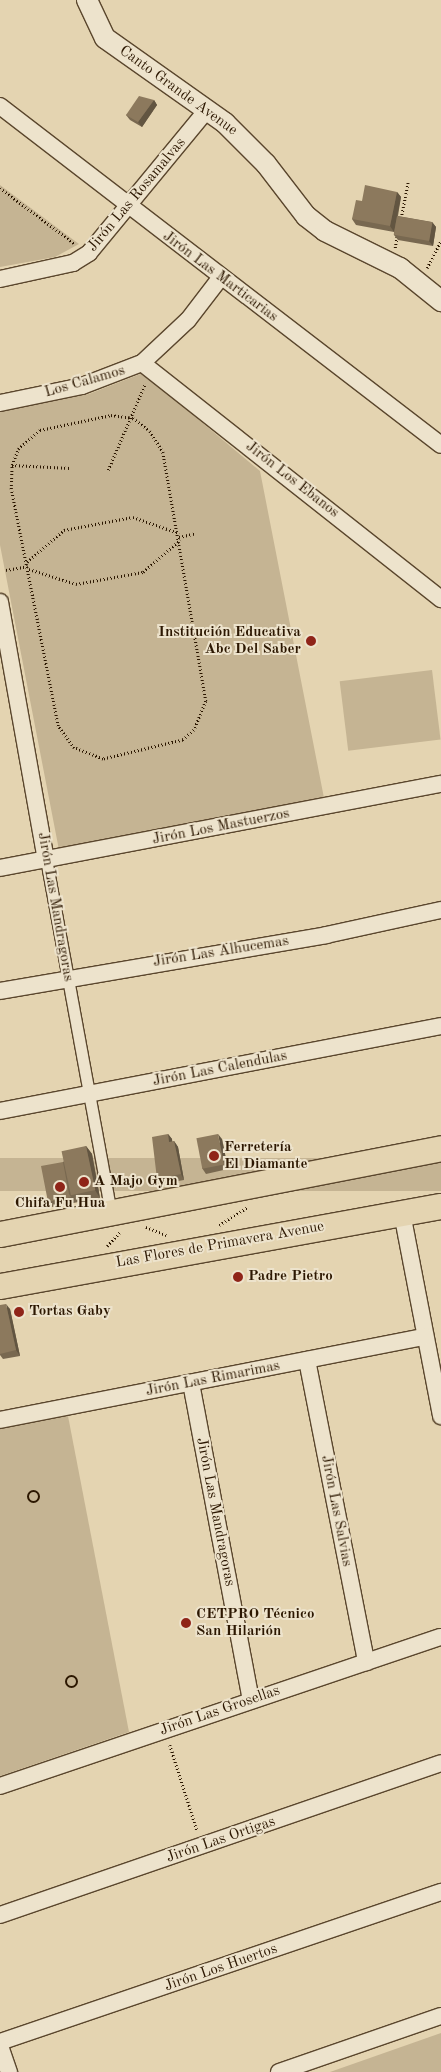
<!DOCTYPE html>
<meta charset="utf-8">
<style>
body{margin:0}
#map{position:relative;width:441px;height:2072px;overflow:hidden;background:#e4d4b1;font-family:"Old Standard TT",serif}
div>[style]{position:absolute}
.green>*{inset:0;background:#c5b493;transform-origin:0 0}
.path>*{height:2.5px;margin-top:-1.25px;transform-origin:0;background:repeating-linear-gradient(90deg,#2c1701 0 1px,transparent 0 3.5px)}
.path>.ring{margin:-1.25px;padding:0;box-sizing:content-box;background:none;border:2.5px solid #2c1701;border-radius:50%}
.roads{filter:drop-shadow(1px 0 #5a462d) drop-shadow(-1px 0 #5a462d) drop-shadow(0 1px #5a462d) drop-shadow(0 -1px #5a462d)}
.pedestrian>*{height:11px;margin:-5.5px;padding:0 5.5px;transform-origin:5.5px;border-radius:5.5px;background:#ede3cc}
.minor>*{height:16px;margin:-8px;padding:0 8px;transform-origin:8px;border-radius:8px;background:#ede3cc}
.tertiary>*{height:20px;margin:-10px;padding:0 10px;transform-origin:10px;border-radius:10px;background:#ede3cc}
.primary>*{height:25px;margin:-12.5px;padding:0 12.5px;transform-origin:12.5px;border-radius:12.5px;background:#e4d4b1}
.wall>*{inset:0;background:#786850}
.shaded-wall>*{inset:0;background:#625541}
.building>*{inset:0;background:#8c795d;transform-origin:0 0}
.dots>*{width:14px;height:14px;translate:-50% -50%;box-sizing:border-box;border:2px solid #ede3cc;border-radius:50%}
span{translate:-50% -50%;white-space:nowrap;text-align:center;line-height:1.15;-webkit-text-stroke:4px #ede3cc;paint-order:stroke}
.street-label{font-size:15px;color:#2c1701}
.poi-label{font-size:15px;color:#2c1701;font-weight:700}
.right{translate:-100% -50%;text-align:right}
.left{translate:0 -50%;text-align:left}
</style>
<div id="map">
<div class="green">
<i style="clip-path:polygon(0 185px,79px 244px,55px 257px,0 267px)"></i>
<i style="clip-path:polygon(143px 373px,260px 471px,324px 798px,59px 850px,0 545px,0 412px,89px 394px)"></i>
<i style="left:432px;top:670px;width:70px;height:93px;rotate:83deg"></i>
<i style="left:441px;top:1158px;width:33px;height:449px;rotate:90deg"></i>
<i style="clip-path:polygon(68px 1416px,129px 1732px,0 1776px,0 1429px)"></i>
<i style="clip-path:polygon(441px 2033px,441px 2072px,330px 2072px)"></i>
</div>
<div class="path">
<i style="left:0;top:188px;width:94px;rotate:36.7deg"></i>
<i style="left:401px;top:218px;width:36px;rotate:-79deg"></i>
<i style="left:395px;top:248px;width:12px;rotate:-81deg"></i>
<i style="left:427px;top:268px;width:30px;rotate:-63deg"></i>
<i style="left:111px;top:415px;width:22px;rotate:8deg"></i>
<i style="left:133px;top:418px;width:21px;rotate:37deg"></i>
<i style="left:150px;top:431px;width:25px;rotate:58deg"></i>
<i style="left:163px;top:452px;width:253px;rotate:80.2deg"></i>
<i style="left:206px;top:701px;width:31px;rotate:112deg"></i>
<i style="left:194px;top:730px;width:15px;rotate:138deg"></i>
<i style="left:183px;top:740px;width:82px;rotate:166.6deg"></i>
<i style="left:103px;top:759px;width:31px;rotate:-159deg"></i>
<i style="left:74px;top:748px;width:27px;rotate:-126deg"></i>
<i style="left:58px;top:726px;width:242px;rotate:-101.2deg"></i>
<i style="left:11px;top:489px;width:24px;rotate:-88deg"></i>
<i style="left:12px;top:465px;width:17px;rotate:-69deg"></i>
<i style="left:18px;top:449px;width:29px;rotate:-41deg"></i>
<i style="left:40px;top:430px;width:73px;rotate:-11.9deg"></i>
<i style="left:12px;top:465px;width:58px;rotate:3deg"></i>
<i style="left:108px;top:470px;width:94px;rotate:-66.7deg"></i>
<i style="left:179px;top:537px;width:17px;rotate:-13deg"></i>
<i style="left:27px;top:562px;width:49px;rotate:-40.9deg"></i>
<i style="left:64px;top:530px;width:70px;rotate:-10.7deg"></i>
<i style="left:133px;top:517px;width:49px;rotate:19.2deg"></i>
<i style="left:29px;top:569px;width:49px;rotate:17.7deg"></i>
<i style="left:76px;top:584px;width:68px;rotate:-10.2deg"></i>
<i style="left:143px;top:572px;width:49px;rotate:-40.9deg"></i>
<i style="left:6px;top:570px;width:22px;rotate:-10deg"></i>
<i style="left:219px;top:1225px;width:34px;rotate:-32deg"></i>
<i style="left:146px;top:1227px;width:22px;rotate:22deg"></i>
<i style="left:107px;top:1246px;width:19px;rotate:-47deg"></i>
<i class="ring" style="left:28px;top:1491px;width:9.5px;height:9.5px"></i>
<i class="ring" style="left:66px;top:1676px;width:9.5px;height:9.5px"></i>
<i style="left:170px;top:1745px;width:89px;rotate:72.4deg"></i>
</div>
<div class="roads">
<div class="pedestrian">
<i style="left:46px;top:859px;width:359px;rotate:79.6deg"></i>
</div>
<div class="minor">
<i style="left:0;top:106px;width:556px;rotate:37.55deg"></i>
<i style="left:0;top:279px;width:75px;rotate:-12.4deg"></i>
<i style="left:73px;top:263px;width:19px;rotate:-32deg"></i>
<i style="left:89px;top:253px;width:184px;rotate:-50.5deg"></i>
<i style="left:142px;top:363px;width:381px;rotate:38.3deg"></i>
<i style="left:0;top:403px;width:84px;rotate:-11.7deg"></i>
<i style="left:82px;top:386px;width:64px;rotate:-21deg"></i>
<i style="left:142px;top:363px;width:63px;rotate:-43.1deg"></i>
<i style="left:188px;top:320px;width:54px;rotate:-52.5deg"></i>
<i style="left:0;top:602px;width:261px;rotate:79.9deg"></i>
<i style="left:0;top:868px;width:449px;rotate:-10.8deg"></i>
<i style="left:0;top:991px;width:331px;rotate:-9.7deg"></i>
<i style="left:326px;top:935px;width:118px;rotate:-12.3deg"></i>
<i style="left:0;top:1111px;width:449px;rotate:-10.9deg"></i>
<i style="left:402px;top:1213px;width:207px;rotate:79.1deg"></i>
<i style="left:307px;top:1360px;width:308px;rotate:78.9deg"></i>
<i style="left:191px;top:1383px;width:323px;rotate:79.3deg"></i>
<i style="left:0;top:1420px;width:433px;rotate:-11.1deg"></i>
<i style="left:0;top:1786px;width:465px;rotate:-18.7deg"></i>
<i style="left:0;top:1915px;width:466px;rotate:-19deg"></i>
<i style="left:0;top:2042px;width:466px;rotate:-18.8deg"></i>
<i style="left:0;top:2046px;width:28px;rotate:71deg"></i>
<i style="left:279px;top:2072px;width:171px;rotate:-19.1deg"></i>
</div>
<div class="tertiary">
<i style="left:87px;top:0;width:42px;rotate:64.7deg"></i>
<i style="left:105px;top:38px;width:147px;rotate:35.3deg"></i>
<i style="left:225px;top:123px;width:58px;rotate:45deg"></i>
<i style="left:266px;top:164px;width:66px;rotate:52.4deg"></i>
<i style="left:306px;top:216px;width:24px;rotate:38deg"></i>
<i style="left:325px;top:231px;width:84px;rotate:26.3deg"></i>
<i style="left:400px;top:268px;width:53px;rotate:38.8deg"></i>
</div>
<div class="primary">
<i style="left:0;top:1234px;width:449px;rotate:-11deg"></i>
<i style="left:0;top:1286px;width:448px;rotate:-10.3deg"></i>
</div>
</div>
<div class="wall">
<i style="clip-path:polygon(154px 100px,157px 105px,142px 127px,130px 120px,126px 115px)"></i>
<i style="clip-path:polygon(397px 192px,401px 197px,398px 216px,432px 222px,436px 227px,433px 246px,398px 240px,394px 235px,394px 232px,356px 225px,352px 219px,362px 201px)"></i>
<i style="clip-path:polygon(168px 1134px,172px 1139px,172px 1142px,174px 1141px,178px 1147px,184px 1180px,161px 1184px,157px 1179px)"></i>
<i style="clip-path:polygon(222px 1139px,228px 1169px,206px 1174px,202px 1168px)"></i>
<i style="clip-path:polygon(86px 1146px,92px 1154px,100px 1198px,52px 1207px,48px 1202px,63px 1162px)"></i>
<i style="clip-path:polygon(0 1305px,10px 1309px,20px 1356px,3px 1359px,0 1355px)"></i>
</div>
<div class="shaded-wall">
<i style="clip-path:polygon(154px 100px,157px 105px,142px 127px,138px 122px)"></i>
<i style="clip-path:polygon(397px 192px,401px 197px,394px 232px,390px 226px)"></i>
<i style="clip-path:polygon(432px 222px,436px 227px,433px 246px,429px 241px)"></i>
<i style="clip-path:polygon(168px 1134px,172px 1139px,173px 1148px,169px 1142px)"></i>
<i style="clip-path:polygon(218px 1134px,222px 1139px,228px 1169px,224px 1164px)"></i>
<i style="clip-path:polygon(174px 1141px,178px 1147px,184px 1180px,181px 1174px)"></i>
<i style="clip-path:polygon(86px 1146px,92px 1154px,100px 1198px,95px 1190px)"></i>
<i style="clip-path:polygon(6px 1304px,10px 1309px,20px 1356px,16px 1350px)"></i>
</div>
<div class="building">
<i style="clip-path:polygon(139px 96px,154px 100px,138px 122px,126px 115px)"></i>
<i style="clip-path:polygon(365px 185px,397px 192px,390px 226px,352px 219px,356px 200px,362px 201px)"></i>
<i style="left:397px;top:216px;width:36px;height:19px;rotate:10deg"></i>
<i style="clip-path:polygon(168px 1134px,169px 1142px,174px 1141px,181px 1174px,157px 1179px,152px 1137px)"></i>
<i style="left:218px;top:1134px;width:31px;height:22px;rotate:79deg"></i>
<i style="left:86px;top:1146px;width:45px;height:25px;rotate:78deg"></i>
<i style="clip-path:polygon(63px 1162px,69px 1194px,71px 1197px,48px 1202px,41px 1166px)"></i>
<i style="clip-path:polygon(6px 1304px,16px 1350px,0 1354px,0 1305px)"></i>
</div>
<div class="dots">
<i style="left:311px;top:641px;background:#8f2418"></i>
<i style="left:214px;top:1156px;background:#8f2418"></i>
<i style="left:84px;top:1182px;background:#8f2418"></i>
<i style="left:60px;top:1187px;background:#8f2418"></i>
<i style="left:238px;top:1277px;background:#8f2418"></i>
<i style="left:19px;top:1312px;background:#8f2418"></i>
<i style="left:186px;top:1623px;background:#8f2418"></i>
</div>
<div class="street-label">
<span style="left:178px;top:91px;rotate:36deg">Canto Grande Avenue</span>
<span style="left:137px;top:195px;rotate:-50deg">Jirón Las Rosamalvas</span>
<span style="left:220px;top:277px;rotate:37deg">Jirón Las Marticarias</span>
<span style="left:85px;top:382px;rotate:-16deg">Los Calamos</span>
<span style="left:292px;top:480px;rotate:38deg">Jirón Los Ebanos</span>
<span style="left:221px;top:827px;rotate:-11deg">Jirón Los Mastuerzos</span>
<span style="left:55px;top:907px;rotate:80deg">Jirón Las Mandragoras</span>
<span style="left:221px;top:952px;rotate:-9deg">Jirón Las Alhucemas</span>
<span style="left:220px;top:1069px;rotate:-11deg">Jirón Las Calendulas</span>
<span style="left:220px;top:1245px;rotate:-10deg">Las Flores de Primavera Avenue</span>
<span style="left:213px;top:1379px;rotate:-11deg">Jirón Las Rimarimas</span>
<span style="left:336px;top:1511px;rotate:79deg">Jirón Las Salvias</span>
<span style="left:215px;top:1512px;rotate:79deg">Jirón Las Mandragoras</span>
<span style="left:220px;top:1711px;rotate:-19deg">Jirón Las Grosellas</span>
<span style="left:221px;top:1840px;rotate:-19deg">Jirón Las Ortigas</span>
<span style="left:221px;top:1968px;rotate:-19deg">Jirón Los Huertos</span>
</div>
<div class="poi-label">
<span class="right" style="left:301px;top:641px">Institución Educativa<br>Abc Del Saber</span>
<span class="left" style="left:224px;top:1156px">Ferretería<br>El Diamante</span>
<span class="left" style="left:94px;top:1182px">A Majo Gym</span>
<span style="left:60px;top:1204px">Chifa Fu Hua</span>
<span class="left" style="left:248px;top:1277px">Padre Pietro</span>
<span class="left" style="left:29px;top:1312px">Tortas Gaby</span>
<span class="left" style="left:196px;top:1623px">CETPRO Técnico<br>San Hilarión</span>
</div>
</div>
